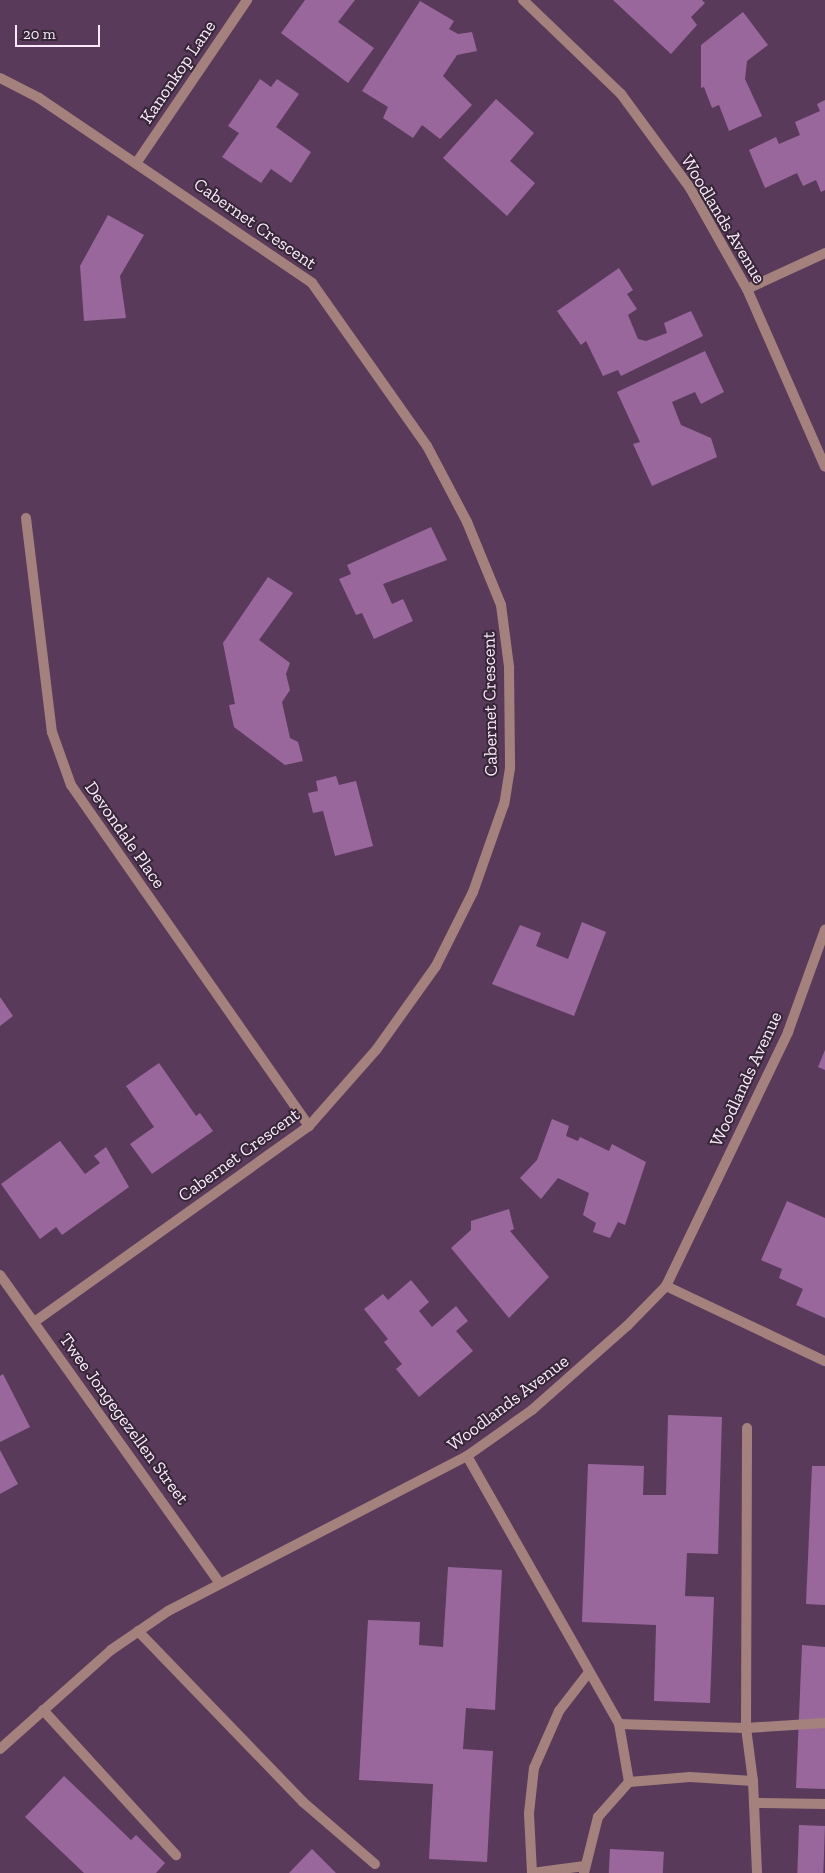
<!DOCTYPE html>
<style>
body{margin:0}
#map{position:relative;width:825px;height:1873px;overflow:hidden;background:#593a5b;font-family:"Zilla Slab",serif}
div>[style]{position:absolute}
.building>*{inset:0;background:#99679c;transform-origin:0 0}
.service>*{height:10px;margin:-5px;padding:0 5px;transform-origin:5px;border-radius:5px;background:#a4817d}
.minor>*{height:10px;margin:-5px;padding:0 5px;transform-origin:5px;border-radius:5px;background:#a4817d}
span{translate:-50% -50%;white-space:nowrap;text-align:center;line-height:1.15;-webkit-text-stroke:4px #362737;paint-order:stroke}
.street-label{font-size:18px;color:#fce9fd}
.scale{position:absolute;left:15px;top:25px;width:85px;height:22px;box-sizing:border-box;border:2px solid #fce9fd;border-top:0;padding-left:6px;font-size:15px;line-height:18px;white-space:nowrap;color:#fce9fd;-webkit-text-stroke:4px #362737;paint-order:stroke}
</style>
<div id="map">
<div class="building">
<i style="clip-path:polygon(305px 0,355px 0,338px 22px,374px 48px,348px 83px,281px 33px)"></i>
<i style="clip-path:polygon(613px 0,702px 0,705px 3px,691px 17px,697px 25px,671px 54px)"></i>
<i style="clip-path:polygon(420px 1px,454px 21px,449px 29px,458px 34px,472px 32px,477px 51px,457px 55px,443px 76px,472px 105px,440px 139px,422px 125px,413px 138px,383px 118px,388px 107px,362px 91px)"></i>
<i style="clip-path:polygon(743px 12px,768px 45px,747px 61px,745px 79px,762px 116px,729px 131px,719px 105px,712px 108px,704px 87px,701px 88px,701px 45px)"></i>
<i style="clip-path:polygon(260px 79px,271px 87px,277px 79px,299px 94px,276px 127px,311px 152px,291px 183px,271px 169px,261px 183px,222px 157px,239px 133px,228px 126px)"></i>
<i style="clip-path:polygon(496px 99px,534px 133px,510px 161px,535px 183px,507px 216px,443px 158px)"></i>
<i style="clip-path:polygon(825px 100px,825px 190px,821px 192px,816px 180px,803px 186px,797px 173px,765px 188px,749px 150px,776px 137px,779px 144px,800px 135px,795px 122px,820px 111px,817px 104px)"></i>
<i style="clip-path:polygon(108px 215px,144px 235px,120px 276px,126px 318px,84px 321px,80px 266px)"></i>
<i style="clip-path:polygon(619px 268px,633px 290px,627px 294px,637px 309px,628px 315px,638px 339px,646px 341px,667px 333px,664px 323px,691px 311px,703px 336px,621px 376px,618px 370px,603px 376px,586px 341px,581px 345px,557px 311px)"></i>
<i style="clip-path:polygon(705px 351px,724px 392px,701px 404px,695px 392px,672px 402px,681px 425px,711px 438px,717px 457px,652px 486px,633px 444px,640px 442px,617px 392px)"></i>
<i style="clip-path:polygon(431px 527px,447px 560px,383px 584px,392px 604px,403px 599px,413px 621px,374px 639px,362px 613px,356px 615px,339px 579px,351px 574px,347px 565px)"></i>
<i style="clip-path:polygon(268px 577px,293px 593px,259px 640px,290px 663px,286px 674px,290px 690px,282px 702px,290px 738px,298px 742px,303px 761px,285px 765px,234px 727px,229px 705px,235px 704px,223px 643px)"></i>
<i style="clip-path:polygon(336px 776px,339px 785px,356px 781px,373px 846px,335px 856px,323px 811px,313px 813px,308px 793px,318px 791px,316px 781px)"></i>
<i style="clip-path:polygon(582px 922px,606px 932px,574px 1016px,492px 984px,520px 925px,541px 933px,536px 946px,568px 959px)"></i>
<i style="clip-path:polygon(0 997px,13px 1016px,0 1026px)"></i>
<i style="clip-path:polygon(825px 1050px,825px 1070px,818px 1067px)"></i>
<i style="clip-path:polygon(159px 1063px,196px 1116px,200px 1113px,213px 1131px,152px 1174px,130px 1144px,154px 1127px,126px 1086px)"></i>
<i style="clip-path:polygon(552px 1119px,569px 1126px,566px 1136px,578px 1141px,580px 1137px,609px 1151px,612px 1144px,646px 1162px,625px 1225px,618px 1222px,610px 1238px,593px 1232px,596px 1223px,583px 1215px,589px 1193px,558px 1178px,541px 1199px,520px 1178px,537px 1160px)"></i>
<i style="clip-path:polygon(60px 1141px,85px 1174px,100px 1163px,94px 1156px,106px 1147px,129px 1187px,62px 1235px,56px 1227px,40px 1239px,1px 1184px)"></i>
<i style="clip-path:polygon(787px 1201px,825px 1218px,825px 1318px,796px 1305px,803px 1289px,779px 1278px,782px 1269px,761px 1260px)"></i>
<i style="clip-path:polygon(509px 1209px,514px 1229px,510px 1231px,549px 1277px,509px 1318px,451px 1248px,471px 1230px,471px 1221px)"></i>
<i style="clip-path:polygon(411px 1280px,429px 1302px,419px 1311px,432px 1327px,456px 1306px,468px 1321px,456px 1331px,473px 1351px,419px 1397px,396px 1369px,402px 1364px,384px 1342px,388px 1339px,364px 1309px,383px 1294px,388px 1300px)"></i>
<i style="clip-path:polygon(3px 1374px,30px 1427px,0 1442px,0 1376px)"></i>
<i style="clip-path:polygon(668px 1415px,722px 1417px,718px 1554px,687px 1553px,685px 1596px,714px 1597px,710px 1703px,654px 1701px,656px 1625px,582px 1622px,588px 1464px,644px 1466px,643px 1495px,666px 1495px)"></i>
<i style="clip-path:polygon(0 1450px,18px 1484px,0 1494px)"></i>
<i style="clip-path:polygon(812px 1466px,825px 1466px,825px 1605px,806px 1604px)"></i>
<i style="clip-path:polygon(448px 1567px,502px 1570px,495px 1710px,466px 1708px,463px 1749px,493px 1751px,487px 1862px,429px 1859px,433px 1784px,359px 1780px,368px 1620px,420px 1622px,419px 1645px,443px 1647px)"></i>
<i style="clip-path:polygon(802px 1645px,825px 1647px,825px 1789px,796px 1788px)"></i>
<i style="clip-path:polygon(64px 1776px,131px 1840px,136px 1835px,165px 1863px,156px 1873px,84px 1873px,25px 1817px)"></i>
<i style="left:799px;top:1825px;width:26px;height:48px;rotate:2deg"></i>
<i style="clip-path:polygon(312px 1849px,336px 1873px,289px 1873px)"></i>
<i style="left:610px;top:1849px;width:54px;height:24px;rotate:3deg"></i>
</div>
<div class="service">
<i style="left:467px;top:1456px;width:308px;rotate:60.4deg"></i>
<i style="left:619px;top:1724px;width:59px;rotate:80.2deg"></i>
<i style="left:138px;top:1631px;width:238px;rotate:46deg"></i>
<i style="left:303px;top:1802px;width:95px;rotate:40.7deg"></i>
<i style="left:43px;top:1710px;width:197px;rotate:47.5deg"></i>
<i style="left:619px;top:1724px;width:127px;rotate:1.8deg"></i>
<i style="left:746px;top:1728px;width:300px;rotate:-89.8deg"></i>
<i style="left:753px;top:1781px;width:92px;rotate:87.5deg"></i>
<i style="left:756px;top:1803px;width:69px;rotate:0.8deg"></i>
<i style="left:532px;top:1873px;width:60px;rotate:-92.9deg"></i>
<i style="left:529px;top:1813px;width:45px;rotate:-83.7deg"></i>
<i style="left:534px;top:1768px;width:62px;rotate:-66.3deg"></i>
<i style="left:559px;top:1711px;width:49px;rotate:-52.4deg"></i>
<i style="left:532px;top:1873px;width:53px;rotate:-7.5deg"></i>
<i style="left:584px;top:1873px;width:58px;rotate:-76deg"></i>
<i style="left:598px;top:1817px;width:47px;rotate:-48.5deg"></i>
<i style="left:629px;top:1782px;width:61px;rotate:-4.7deg"></i>
<i style="left:690px;top:1777px;width:63px;rotate:3.6deg"></i>
<i style="left:753px;top:1781px;width:53px;rotate:-97.5deg"></i>
<i style="left:746px;top:1728px;width:79px;rotate:-3.6deg"></i>
</div>
<div class="minor">
<i style="left:523px;top:0;width:136px;rotate:43.8deg"></i>
<i style="left:621px;top:94px;width:117px;rotate:53.7deg"></i>
<i style="left:690px;top:188px;width:116px;rotate:60.6deg"></i>
<i style="left:747px;top:289px;width:194px;rotate:66.3deg"></i>
<i style="left:0;top:78px;width:44px;rotate:27.1deg"></i>
<i style="left:39px;top:98px;width:330px;rotate:34.1deg"></i>
<i style="left:312px;top:283px;width:199px;rotate:54.8deg"></i>
<i style="left:427px;top:446px;width:86px;rotate:62.2deg"></i>
<i style="left:467px;top:522px;width:90px;rotate:67.7deg"></i>
<i style="left:501px;top:605px;width:63px;rotate:82.6deg"></i>
<i style="left:509px;top:667px;width:101px;rotate:89.4deg"></i>
<i style="left:510px;top:768px;width:36px;rotate:99deg"></i>
<i style="left:504px;top:804px;width:93px;rotate:109.4deg"></i>
<i style="left:473px;top:892px;width:83px;rotate:116.6deg"></i>
<i style="left:436px;top:966px;width:103px;rotate:125.5deg"></i>
<i style="left:376px;top:1050px;width:101px;rotate:131.4deg"></i>
<i style="left:309px;top:1126px;width:338px;rotate:144.5deg"></i>
<i style="left:137px;top:162px;width:196px;rotate:-55.8deg"></i>
<i style="left:747px;top:289px;width:86px;rotate:-24.8deg"></i>
<i style="left:26px;top:518px;width:216px;rotate:83.1deg"></i>
<i style="left:52px;top:732px;width:56px;rotate:70.3deg"></i>
<i style="left:71px;top:785px;width:416px;rotate:55.1deg"></i>
<i style="left:0;top:1275px;width:379px;rotate:54.5deg"></i>
<i style="left:666px;top:1286px;width:176px;rotate:25.3deg"></i>
<i style="left:0;top:1749px;width:149px;rotate:-41.7deg"></i>
<i style="left:111px;top:1650px;width:69px;rotate:-34.4deg"></i>
<i style="left:168px;top:1611px;width:337px;rotate:-27.4deg"></i>
<i style="left:467px;top:1456px;width:80px;rotate:-35.3deg"></i>
<i style="left:532px;top:1410px;width:127px;rotate:-41.5deg"></i>
<i style="left:627px;top:1326px;width:56px;rotate:-45.7deg"></i>
<i style="left:666px;top:1286px;width:282px;rotate:-64.3deg"></i>
<i style="left:788px;top:1032px;width:109px;rotate:-70.1deg"></i>
</div>
<div class="street-label">
<span style="left:178px;top:72px;rotate:-56deg">Kanonkop Lane</span>
<span style="left:723px;top:219px;rotate:59deg">Woodlands Avenue</span>
<span style="left:255px;top:224px;rotate:35deg">Cabernet Crescent</span>
<span style="left:490px;top:704px;rotate:-91deg">Cabernet Crescent</span>
<span style="left:125px;top:835px;rotate:55deg">Devondale Place</span>
<span style="left:746px;top:1079px;rotate:-65deg">Woodlands Avenue</span>
<span style="left:239px;top:1155px;rotate:-36deg">Cabernet Crescent</span>
<span style="left:508px;top:1403px;rotate:-37deg">Woodlands Avenue</span>
<span style="left:124px;top:1419px;rotate:54deg">Twee Jongegezellen Street</span>
</div>
<div class="scale">20 m</div>
</div>
